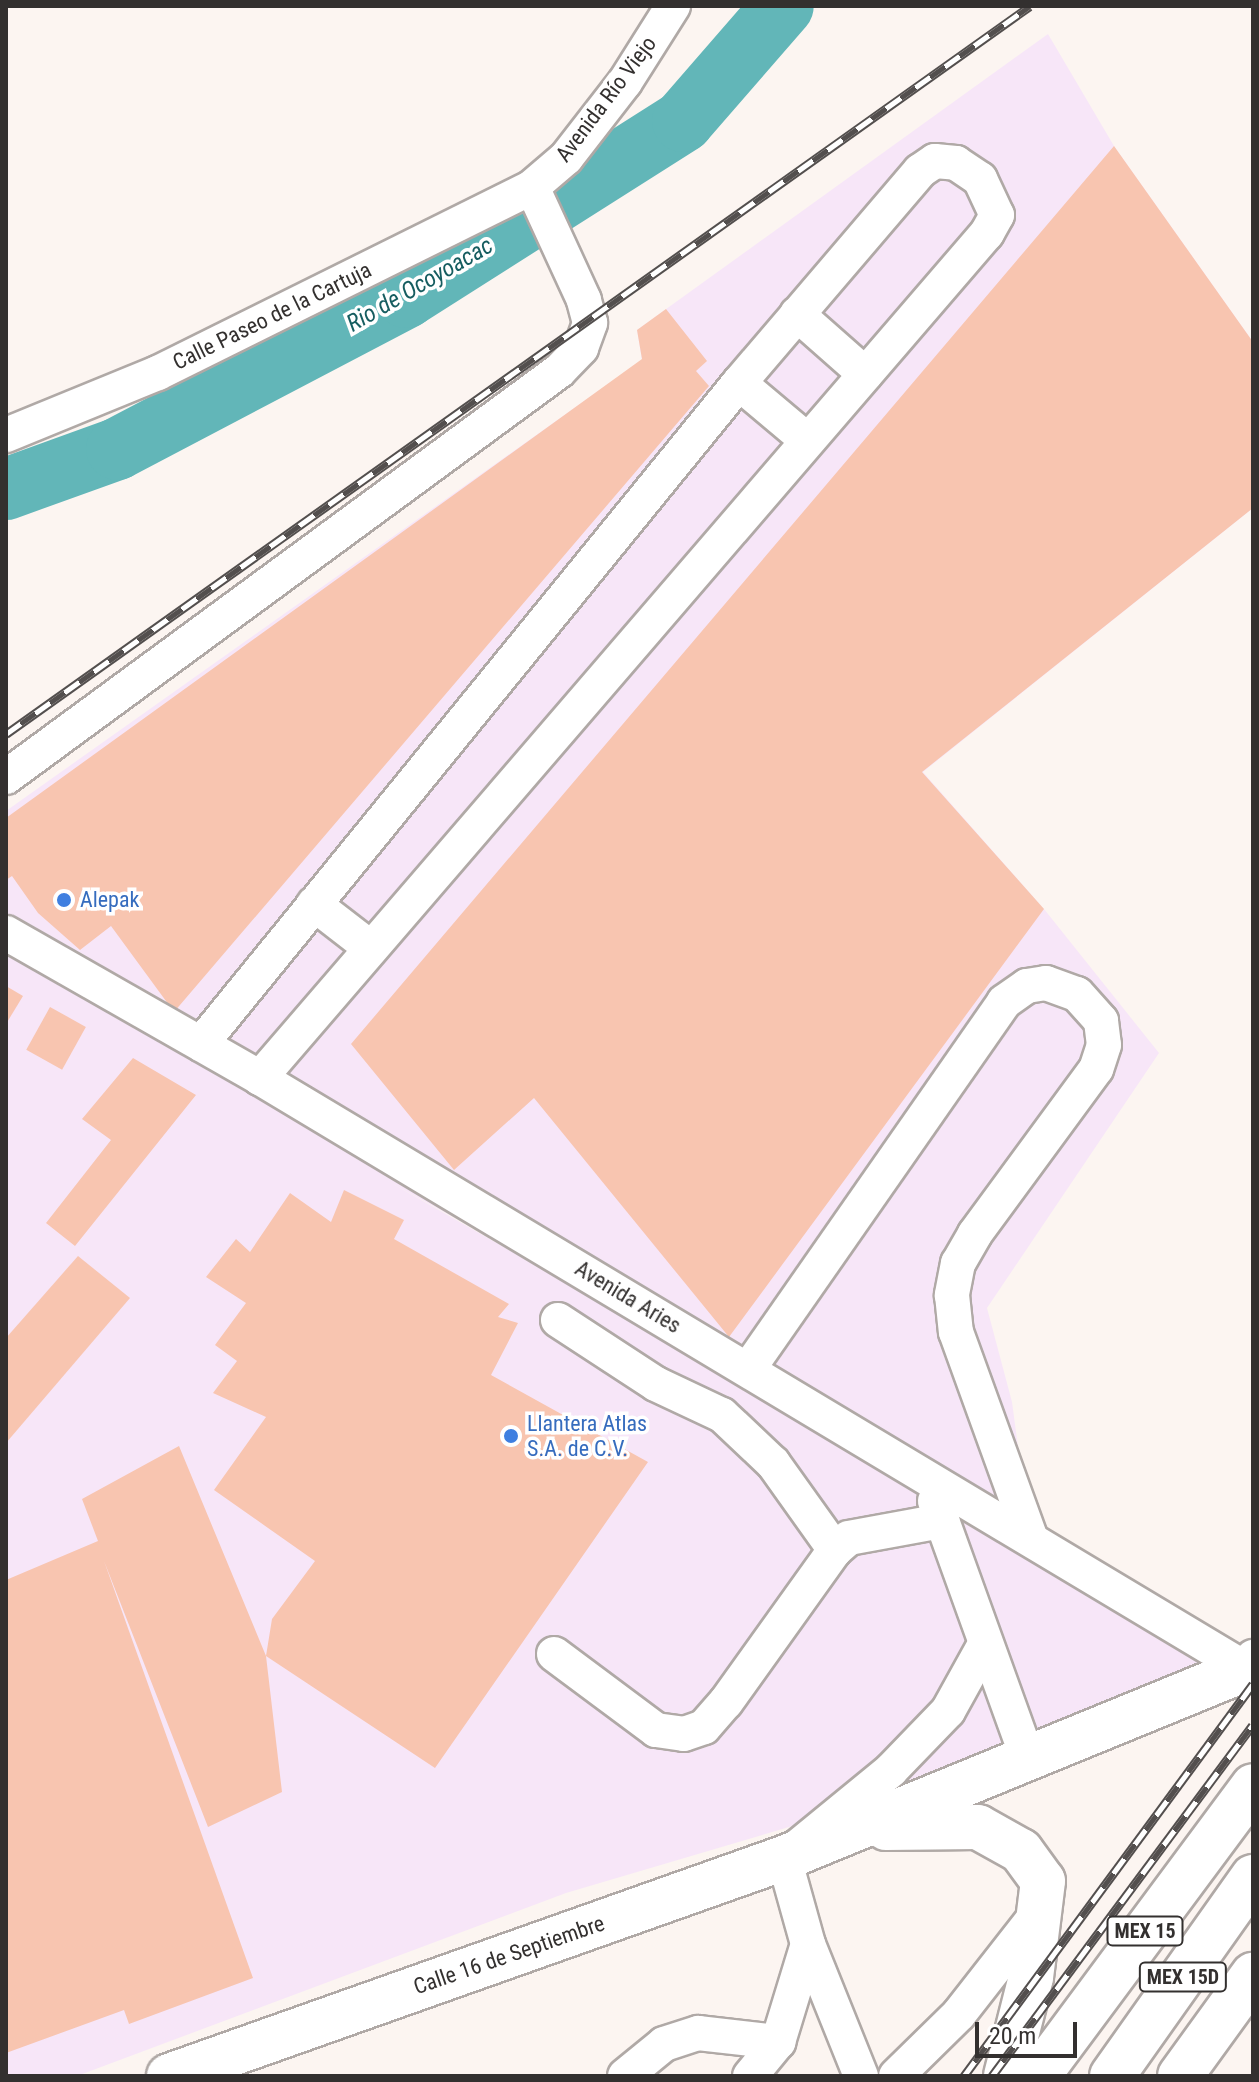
<!DOCTYPE html>
<meta charset="utf-8">
<style>
body{margin:0}
#map{position:relative;width:1259px;height:2082px;overflow:hidden;background:#fcf5f1;font-family:"Roboto Condensed",sans-serif}
div>[style]{position:absolute}
.industrial>*{inset:0;background:#f7e6f8}
.river>*{height:62px;margin:-31px;padding:0 31px;transform-origin:31px;border-radius:31px;background:#62b6b8}
.building>*{inset:0;background:#f8c5b0;transform-origin:0 0}
.roads{filter:drop-shadow(2px 0 #b0a9a6) drop-shadow(-2px 0 #b0a9a6) drop-shadow(0 2px #b0a9a6) drop-shadow(0 -2px #b0a9a6)}
.minor>*{height:34px;margin:-17px;padding:0 17px;transform-origin:17px;border-radius:17px;background:#fff}
.major>*{height:44px;margin:-22px;padding:0 22px;transform-origin:22px;border-radius:22px;background:#fff}
.highway>*{height:44px;margin:-22px;padding:0 22px;transform-origin:22px;border-radius:22px;background:#fff}
.rail>*{height:9px;margin-top:-4.5px;transform-origin:0;background:repeating-linear-gradient(90deg,#fff 0 18px,#534f4e 0 36px);box-sizing:border-box;border-block:2px solid #534f4e}
.dots>*{width:22px;height:22px;translate:-50% -50%;box-sizing:border-box;border:4px solid #fff;border-radius:50%}
span{translate:-50% -50%;white-space:nowrap;text-align:center;line-height:1.15;-webkit-text-stroke:7px #fff;paint-order:stroke}
.shield-label span{padding:2px 6px;background:#fff;border:2px solid;border-radius:6px;-webkit-text-stroke-width:0}
.shield-label{font-size:20px;color:#33302f;font-weight:700}
.street-label{font-size:22px;color:#33302f}
.shop-label{font-size:22px;color:#366cbe}
.left{translate:0 -50%;text-align:left}
.water-label{font-size:24px;color:#165d60;font-style:italic}
.frame{position:absolute;inset:0;border:8px solid #33302f;pointer-events:none}
.scale{position:absolute;left:975px;top:2022px;width:102px;height:36px;box-sizing:border-box;border:4px solid #33302f;border-top:0;padding-left:10px;font-size:24px;line-height:28px;white-space:nowrap;color:#33302f;-webkit-text-stroke:6px #fff;paint-order:stroke}
</style>
<div id="map">
<div class="industrial">
<i style="clip-path:polygon(1048px 34px,1114px 146px,1253px 342px,1253px 508px,923px 772px,1044px 909px,1159px 1053px,987px 1308px,1012px 1402px,1030px 1536px,386px 1180px,1246px 1669px,948px 1780px,566px 1893px,77px 2076px,6px 2076px,6px 811px,642px 360px,637px 330px)"></i>
</div>
<div class="river">
<i style="left:6px;top:489px;width:118px;rotate:-19.8deg"></i>
<i style="left:117px;top:449px;width:327px;rotate:-27.7deg"></i>
<i style="left:406px;top:297px;width:328px;rotate:-32.4deg"></i>
<i style="left:683px;top:121px;width:152px;rotate:-49deg"></i>
</div>
<div class="building">
<i style="clip-path:polygon(1114px 146px,1253px 342px,1253px 508px,922px 772px,1044px 909px,729px 1337px,534px 1098px,454px 1170px,351px 1044px)"></i>
<i style="clip-path:polygon(666px 309px,707px 361px,696px 371px,709px 386px,174px 1012px,111px 926px,80px 950px,38px 913px,12px 876px,6px 880px,6px 818px,642px 359px,637px 330px)"></i>
<i style="clip-path:polygon(6px 986px,23px 996px,6px 1024px)"></i>
<i style="left:50px;top:1007px;width:41px;height:49px;rotate:29deg"></i>
<i style="clip-path:polygon(133px 1058px,196px 1095px,75px 1246px,46px 1223px,111px 1140px,82px 1119px)"></i>
<i style="clip-path:polygon(344px 1190px,404px 1220px,394px 1239px,509px 1304px,498px 1317px,518px 1323px,491px 1375px,648px 1462px,435px 1768px,266px 1656px,272px 1619px,315px 1561px,214px 1490px,266px 1417px,213px 1393px,237px 1361px,215px 1345px,246px 1303px,206px 1277px,236px 1239px,250px 1252px,290px 1193px,331px 1222px)"></i>
<i style="clip-path:polygon(78px 1256px,130px 1298px,6px 1443px,6px 1338px)"></i>
<i style="clip-path:polygon(179px 1446px,266px 1656px,282px 1792px,208px 1827px,104px 1561px,253px 1978px,129px 2024px,124px 2010px,6px 2053px,6px 1580px,98px 1541px,82px 1499px)"></i>
</div>
<div class="roads">
<div class="minor">
<i style="left:797px;top:314px;width:91px;rotate:41.4deg"></i>
<i style="left:739px;top:383px;width:89px;rotate:40deg"></i>
<i style="left:6px;top:435px;width:164px;rotate:-22.2deg"></i>
<i style="left:158px;top:373px;width:418px;rotate:-26.4deg"></i>
<i style="left:532px;top:187px;width:45px;rotate:-40.5deg"></i>
<i style="left:566px;top:158px;width:96px;rotate:-52.2deg"></i>
<i style="left:625px;top:82px;width:90px;rotate:-57.7deg"></i>
<i style="left:6px;top:777px;width:686px;rotate:-36.29deg"></i>
<i style="left:559px;top:371px;width:32px;rotate:-46deg"></i>
<i style="left:581px;top:348px;width:27px;rotate:-70deg"></i>
<i style="left:590px;top:323px;width:24px;rotate:-105deg"></i>
<i style="left:584px;top:300px;width:124px;rotate:-114.7deg"></i>
<i style="left:314px;top:904px;width:72px;rotate:37.7deg"></i>
<i style="left:6px;top:933px;width:292px;rotate:29.7deg"></i>
<i style="left:260px;top:1078px;width:1150px;rotate:30.94deg"></i>
<i style="left:1246px;top:1669px;width:14px;rotate:-60deg"></i>
<i style="left:201px;top:1044px;width:852px;rotate:-50.86deg"></i>
<i style="left:739px;top:383px;width:279px;rotate:-49.5deg"></i>
<i style="left:920px;top:171px;width:18px;rotate:-34deg"></i>
<i style="left:935px;top:161px;width:21px;rotate:5deg"></i>
<i style="left:956px;top:163px;width:29px;rotate:34deg"></i>
<i style="left:980px;top:179px;width:40px;rotate:65deg"></i>
<i style="left:997px;top:215px;width:21px;rotate:119deg"></i>
<i style="left:987px;top:233px;width:1115px;rotate:130.71deg"></i>
<i style="left:558px;top:1320px;width:117px;rotate:33.1deg"></i>
<i style="left:656px;top:1384px;width:73px;rotate:25.2deg"></i>
<i style="left:722px;top:1415px;width:70px;rotate:43.3deg"></i>
<i style="left:773px;top:1463px;width:107px;rotate:54.5deg"></i>
<i style="left:749px;top:1368px;width:446px;rotate:-55.1deg"></i>
<i style="left:1004px;top:1002px;width:28px;rotate:-35deg"></i>
<i style="left:1027px;top:986px;width:19px;rotate:-9deg"></i>
<i style="left:1046px;top:983px;width:33px;rotate:20deg"></i>
<i style="left:1077px;top:994px;width:36px;rotate:48deg"></i>
<i style="left:1101px;top:1021px;width:24px;rotate:83deg"></i>
<i style="left:1104px;top:1045px;width:25px;rotate:108deg"></i>
<i style="left:1096px;top:1069px;width:205px;rotate:126.3deg"></i>
<i style="left:975px;top:1234px;width:34px;rotate:120deg"></i>
<i style="left:958px;top:1263px;width:33px;rotate:101deg"></i>
<i style="left:952px;top:1295px;width:37px;rotate:84deg"></i>
<i style="left:956px;top:1332px;width:217px;rotate:70.1deg"></i>
<i style="left:935px;top:1501px;width:274px;rotate:70.2deg"></i>
<i style="left:554px;top:1654px;width:127px;rotate:36.7deg"></i>
<i style="left:656px;top:1730px;width:28px;rotate:8deg"></i>
<i style="left:684px;top:1734px;width:21px;rotate:-19deg"></i>
<i style="left:704px;top:1727px;width:33px;rotate:-49deg"></i>
<i style="left:726px;top:1702px;width:187px;rotate:-54.4deg"></i>
<i style="left:835px;top:1550px;width:18px;rotate:-41deg"></i>
<i style="left:849px;top:1538px;width:95px;rotate:-10.4deg"></i>
<i style="left:625px;top:2076px;width:50px;rotate:-39.4deg"></i>
<i style="left:664px;top:2044px;width:36px;rotate:-18deg"></i>
<i style="left:698px;top:2033px;width:81px;rotate:6.4deg"></i>
<i style="left:750px;top:2076px;width:44px;rotate:-50.5deg"></i>
<i style="left:778px;top:2042px;width:102px;rotate:-73deg"></i>
<i style="left:861px;top:2076px;width:142px;rotate:-111.9deg"></i>
<i style="left:808px;top:1944px;width:89px;rotate:-105.6deg"></i>
<i style="left:784px;top:1858px;width:139px;rotate:-39.4deg"></i>
<i style="left:891px;top:1770px;width:82px;rotate:-46deg"></i>
<i style="left:948px;top:1711px;width:74px;rotate:-61deg"></i>
<i style="left:896px;top:2076px;width:88px;rotate:-44.5deg"></i>
<i style="left:959px;top:2014px;width:128px;rotate:-52deg"></i>
</div>
<div class="major">
<i style="left:886px;top:1828px;width:92px;rotate:-0.6deg"></i>
<i style="left:978px;top:1827px;width:49px;rotate:29.2deg"></i>
<i style="left:1021px;top:1851px;width:37px;rotate:54deg"></i>
<i style="left:1043px;top:1881px;width:97px;rotate:97.1deg"></i>
<i style="left:1031px;top:1977px;width:102px;rotate:104.2deg"></i>
<i style="left:169px;top:2076px;width:652px;rotate:-19.52deg"></i>
<i style="left:784px;top:1858px;width:507px;rotate:-22.26deg"></i>
<i style="left:1180px;top:2076px;width:125px;rotate:-54.1deg"></i>
</div>
<div class="highway">
<i style="left:1038px;top:2076px;width:361px;rotate:-53.4deg"></i>
<i style="left:1112px;top:2076px;width:244px;rotate:-54.7deg"></i>
</div>
</div>
<div class="rail">
<i style="left:6px;top:734px;width:1256px;rotate:-35.41deg"></i>
<i style="left:964px;top:2076px;width:487px;rotate:-53.6deg"></i>
<i style="left:992px;top:2076px;width:437px;rotate:-53.4deg"></i>
</div>
<div class="dots">
<i style="left:64px;top:900px;background:#3f7fe0"></i>
<i style="left:511px;top:1436px;background:#3f7fe0"></i>
</div>
<div class="shield-label">
<span style="left:1145px;top:1931px">MEX 15</span>
<span style="left:1183px;top:1977px">MEX 15D</span>
</div>
<div class="street-label">
<span style="left:606px;top:99px;rotate:-53deg">Avenida Río Viejo</span>
<span style="left:272px;top:316px;rotate:-26deg">Calle Paseo de la Cartuja</span>
<span style="left:628px;top:1297px;rotate:31deg">Avenida Aries</span>
<span style="left:509px;top:1955px;rotate:-19deg">Calle 16 de Septiembre</span>
</div>
<div class="shop-label">
<span class="left" style="left:80px;top:900px">Alepak</span>
<span class="left" style="left:527px;top:1436px">Llantera Atlas<br>S.A. de C.V.</span>
</div>
<div class="water-label">
<span style="left:420px;top:285px;rotate:-30deg">Rio de Ocoyoacac</span>
</div>
<div class="frame"></div>
<div class="scale">20 m</div>
</div>
